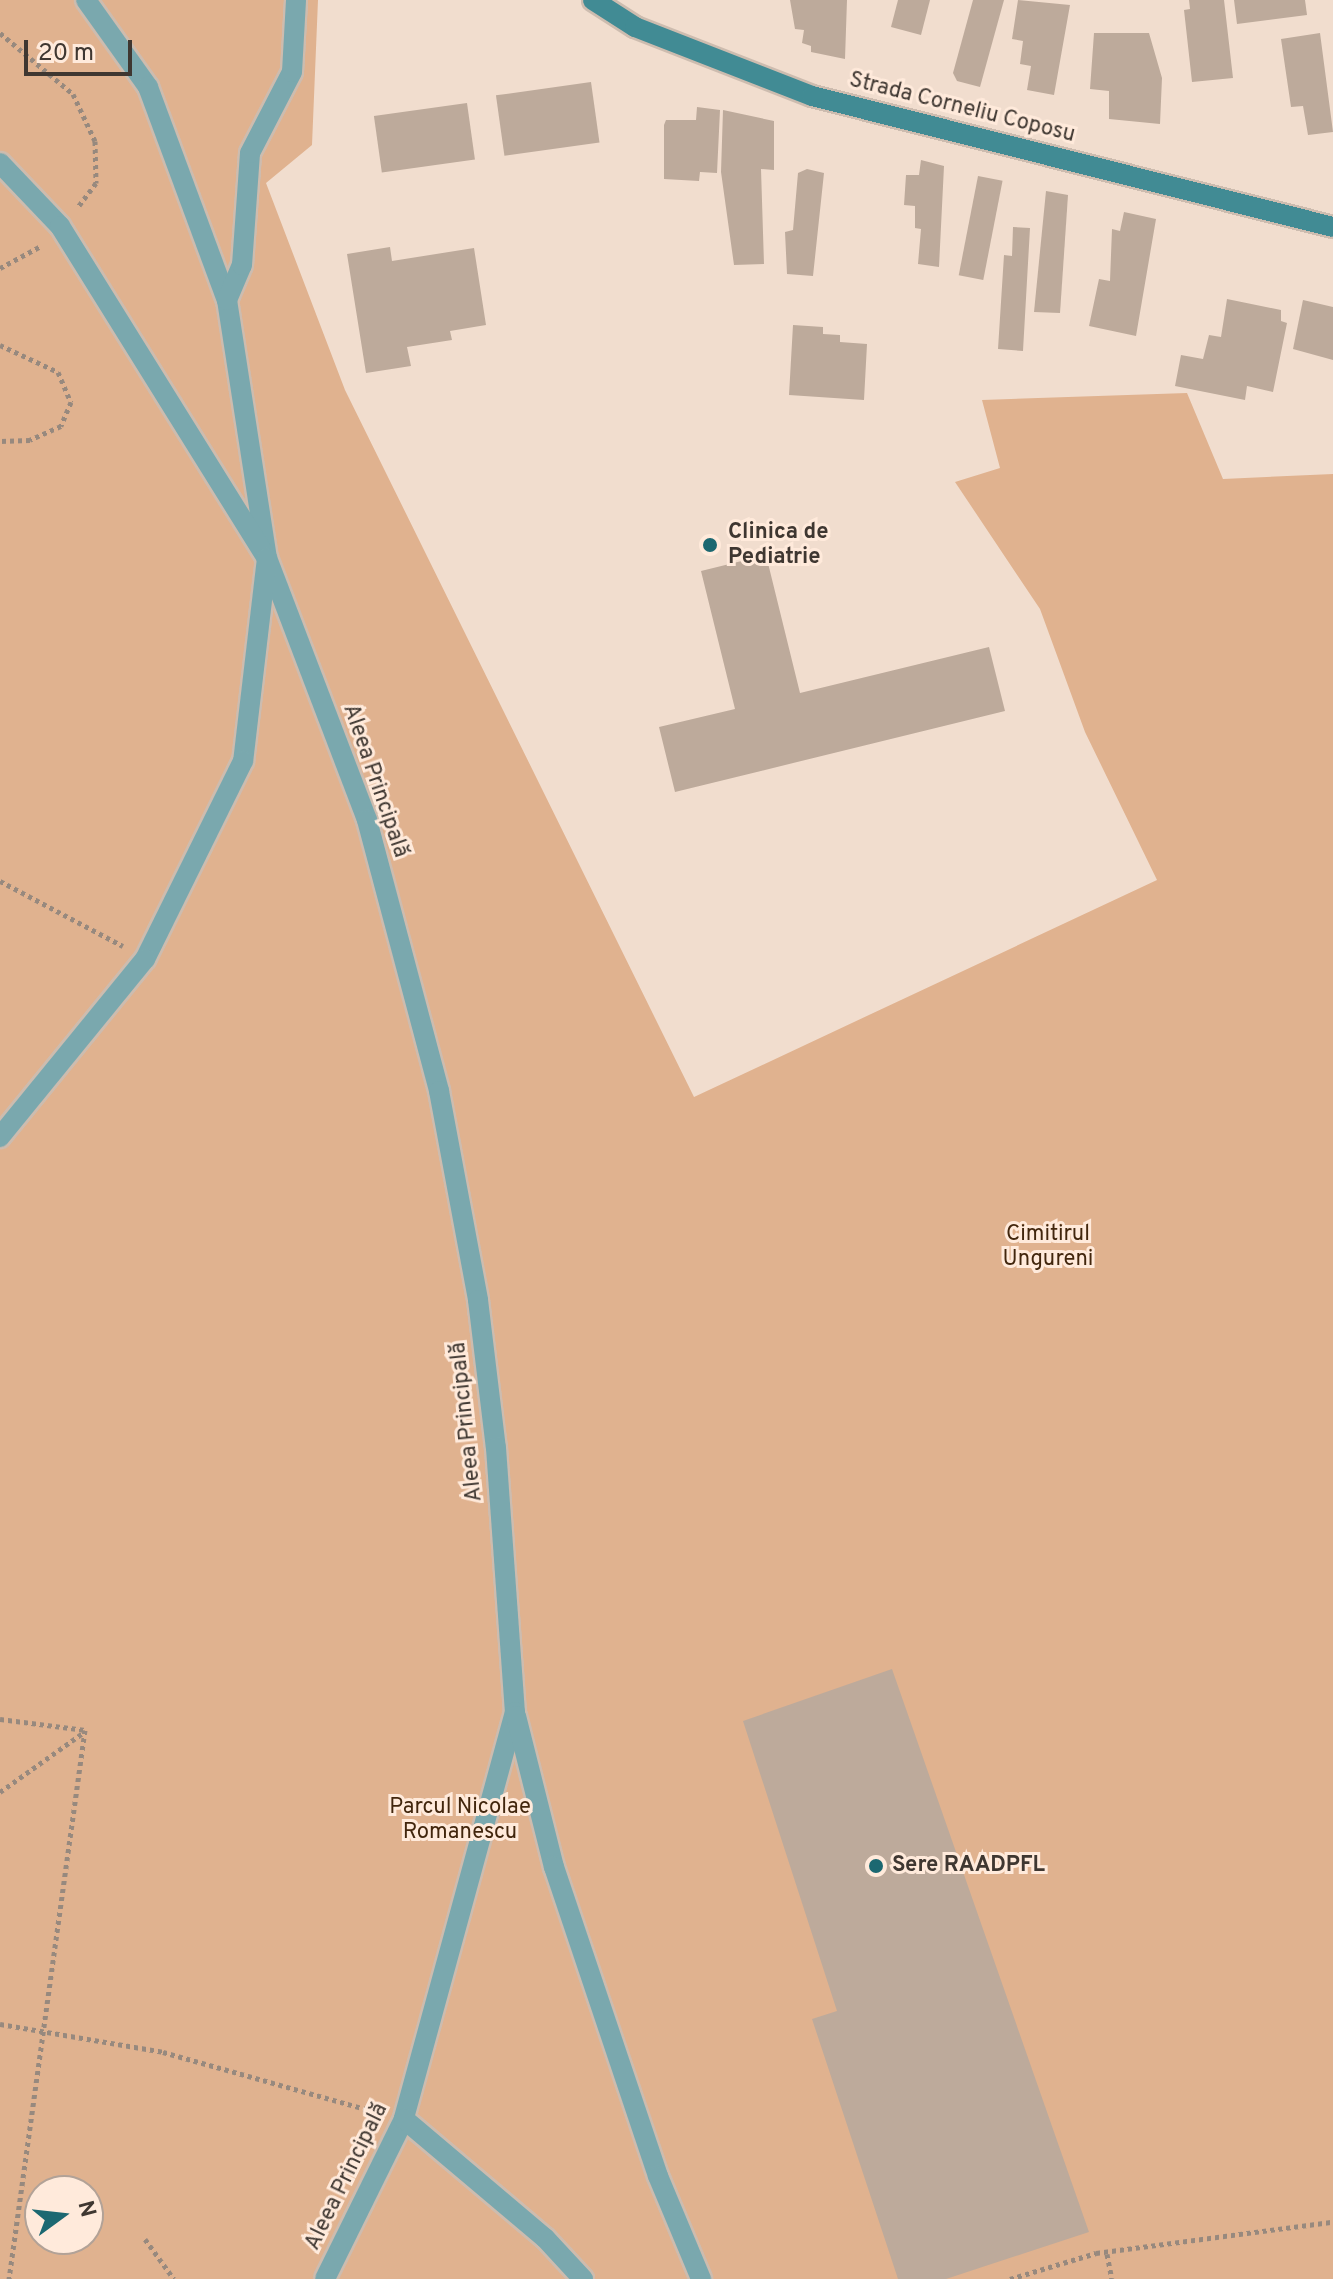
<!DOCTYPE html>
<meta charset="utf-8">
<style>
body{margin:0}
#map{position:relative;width:1333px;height:2279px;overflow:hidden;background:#f1ddce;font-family:Overpass,sans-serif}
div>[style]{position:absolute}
.green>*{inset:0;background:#e0b28f}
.building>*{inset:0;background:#bdaa9b;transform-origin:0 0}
.path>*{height:5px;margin-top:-2.5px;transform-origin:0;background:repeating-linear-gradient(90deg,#97897e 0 4px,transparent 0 8px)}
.roads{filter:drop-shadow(2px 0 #cdbcaf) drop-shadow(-2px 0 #cdbcaf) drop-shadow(0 2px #cdbcaf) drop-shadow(0 -2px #cdbcaf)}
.street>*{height:20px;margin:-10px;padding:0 10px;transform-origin:10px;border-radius:10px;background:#7aa8ae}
.secondary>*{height:20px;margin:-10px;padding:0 10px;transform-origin:10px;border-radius:10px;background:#418b94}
.dots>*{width:22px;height:22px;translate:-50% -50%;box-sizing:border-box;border:4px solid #ffeadb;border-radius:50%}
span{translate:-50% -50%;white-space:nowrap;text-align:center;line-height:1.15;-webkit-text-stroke:6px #ffeadb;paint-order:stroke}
.street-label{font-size:22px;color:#3f3731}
.poi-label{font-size:22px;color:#3f3731;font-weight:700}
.left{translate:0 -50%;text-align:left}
.park-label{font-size:22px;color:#42260d}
.north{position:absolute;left:24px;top:2175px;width:80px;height:80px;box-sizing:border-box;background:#ffeadb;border:2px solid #b2a297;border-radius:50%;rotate:75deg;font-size:22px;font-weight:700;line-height:32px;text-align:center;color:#3f3731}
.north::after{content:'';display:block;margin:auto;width:28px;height:36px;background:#1c6871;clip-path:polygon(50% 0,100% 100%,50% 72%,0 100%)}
.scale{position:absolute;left:24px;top:40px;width:108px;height:36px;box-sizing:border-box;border:4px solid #3f3731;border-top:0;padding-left:10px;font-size:24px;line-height:28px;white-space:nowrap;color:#3f3731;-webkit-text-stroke:6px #ffeadb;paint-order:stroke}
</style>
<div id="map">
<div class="green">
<i style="clip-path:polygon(evenodd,0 0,318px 0,312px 145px,266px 183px,345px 390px,694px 1097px,1157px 880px,1085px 732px,1040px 609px,955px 482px,1000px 468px,982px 400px,1187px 393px,1223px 479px,1333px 474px,1333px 2279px,0 2279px,0 0,40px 2191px,88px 2191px,88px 2239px,40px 2239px,40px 2191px)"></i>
</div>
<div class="building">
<i style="clip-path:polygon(790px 0,847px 0,845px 59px,811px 52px,811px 46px,802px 43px,804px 30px,795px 29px)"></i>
<i style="clip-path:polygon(898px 0,930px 0,921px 35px,891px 27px)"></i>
<i style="clip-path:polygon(973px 0,1004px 0,980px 87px,957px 81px,953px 73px)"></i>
<i style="clip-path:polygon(1018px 0,1070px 5px,1054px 95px,1027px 90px,1031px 66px,1020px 64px,1023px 41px,1012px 39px)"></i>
<i style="clip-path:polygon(1189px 0,1224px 0,1233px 78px,1192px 82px,1184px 10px,1190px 9px)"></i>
<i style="clip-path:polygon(1234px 0,1305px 0,1307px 15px,1237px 24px)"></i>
<i style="clip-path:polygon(1094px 33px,1149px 33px,1162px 78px,1160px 124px,1109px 119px,1109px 91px,1090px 89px)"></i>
<i style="clip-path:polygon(1320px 33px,1333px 132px,1308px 135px,1303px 106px,1291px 107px,1281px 39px)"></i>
<i style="left:591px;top:82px;width:61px;height:96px;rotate:82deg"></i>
<i style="left:467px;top:103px;width:57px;height:94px;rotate:82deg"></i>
<i style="clip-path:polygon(697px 107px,720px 110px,717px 173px,700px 172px,699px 181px,664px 179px,664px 125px,666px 120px,696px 120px)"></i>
<i style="clip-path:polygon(723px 110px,774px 121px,774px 170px,761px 169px,764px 264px,734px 265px,721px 172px)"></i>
<i style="clip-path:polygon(921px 160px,944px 166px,939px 267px,918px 264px,921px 229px,915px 228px,915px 206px,904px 205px,906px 175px,919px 175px)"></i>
<i style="clip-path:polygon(807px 169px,824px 173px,813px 276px,787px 274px,785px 232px,793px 230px,798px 173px)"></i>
<i style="left:978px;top:176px;width:25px;height:101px;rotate:11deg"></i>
<i style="clip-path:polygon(1046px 191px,1068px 195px,1060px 313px,1034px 312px)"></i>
<i style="clip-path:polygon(1124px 212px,1156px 219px,1136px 336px,1089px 326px,1099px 279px,1110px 281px,1112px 229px,1120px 231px)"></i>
<i style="clip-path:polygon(1013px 227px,1030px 228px,1023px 351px,998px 349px,1004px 255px,1012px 256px)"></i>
<i style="clip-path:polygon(390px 247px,392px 261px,474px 248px,486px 325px,450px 331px,452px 340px,407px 347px,411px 366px,366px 373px,347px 254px)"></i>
<i style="clip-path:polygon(1227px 299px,1281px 310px,1281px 321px,1287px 323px,1273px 392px,1247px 386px,1245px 400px,1175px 386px,1181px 355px,1203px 359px,1209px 335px,1221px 337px)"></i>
<i style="clip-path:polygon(1303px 300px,1333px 307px,1333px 360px,1293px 349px)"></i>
<i style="clip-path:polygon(793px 325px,823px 327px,823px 334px,840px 335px,840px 342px,867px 344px,864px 400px,789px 395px)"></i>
<i style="clip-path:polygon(766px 555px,800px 693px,989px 647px,1005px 711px,675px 792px,659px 727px,735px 709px,701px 571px)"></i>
<i style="clip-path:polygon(892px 1669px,1089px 2232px,946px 2279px,898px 2279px,812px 2019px,837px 2011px,743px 1721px)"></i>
</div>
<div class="path">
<i style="left:0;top:33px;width:95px;rotate:39.9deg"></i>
<i style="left:73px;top:94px;width:52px;rotate:64.9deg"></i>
<i style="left:95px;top:141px;width:42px;rotate:88.6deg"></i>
<i style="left:96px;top:183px;width:30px;rotate:127deg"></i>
<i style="left:0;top:268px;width:47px;rotate:-28.2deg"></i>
<i style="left:0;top:345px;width:64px;rotate:25deg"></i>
<i style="left:58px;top:372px;width:33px;rotate:67deg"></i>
<i style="left:71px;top:402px;width:26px;rotate:113deg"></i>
<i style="left:61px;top:426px;width:34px;rotate:156deg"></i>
<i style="left:30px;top:440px;width:30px;rotate:178deg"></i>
<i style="left:0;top:881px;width:139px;rotate:27.9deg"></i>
<i style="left:0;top:1719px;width:86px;rotate:7.4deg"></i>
<i style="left:85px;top:1730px;width:554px;rotate:97.88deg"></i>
<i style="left:0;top:1792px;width:103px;rotate:-35.5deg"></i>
<i style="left:0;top:2024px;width:165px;rotate:9.7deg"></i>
<i style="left:163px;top:2052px;width:221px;rotate:15.7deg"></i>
<i style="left:145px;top:2239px;width:49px;rotate:54.1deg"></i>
<i style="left:1107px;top:2254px;width:25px;rotate:79deg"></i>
<i style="left:1010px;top:2279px;width:90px;rotate:-16.8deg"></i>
<i style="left:1096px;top:2253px;width:239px;rotate:-7.5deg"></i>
</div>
<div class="roads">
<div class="street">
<i style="left:86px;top:0;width:107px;rotate:54.5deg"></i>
<i style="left:148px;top:87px;width:227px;rotate:69.7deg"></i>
<i style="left:227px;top:300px;width:261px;rotate:81.2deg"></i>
<i style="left:267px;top:558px;width:280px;rotate:69.1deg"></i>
<i style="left:367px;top:820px;width:280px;rotate:75.1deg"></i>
<i style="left:439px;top:1091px;width:213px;rotate:79.4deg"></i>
<i style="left:478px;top:1300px;width:149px;rotate:83.1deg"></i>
<i style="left:496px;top:1448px;width:265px;rotate:85.9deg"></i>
<i style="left:515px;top:1712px;width:422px;rotate:105.3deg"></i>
<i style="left:404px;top:2119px;width:178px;rotate:116.3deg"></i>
<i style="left:0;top:163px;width:87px;rotate:46.4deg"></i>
<i style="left:60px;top:226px;width:391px;rotate:58.1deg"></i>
<i style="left:267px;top:558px;width:204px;rotate:96.7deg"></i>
<i style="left:243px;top:761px;width:221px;rotate:116.3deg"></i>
<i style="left:145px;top:959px;width:230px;rotate:129.2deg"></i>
<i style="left:227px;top:300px;width:38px;rotate:-67deg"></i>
<i style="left:242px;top:265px;width:112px;rotate:-85.9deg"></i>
<i style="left:250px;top:153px;width:91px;rotate:-62.6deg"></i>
<i style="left:292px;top:72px;width:72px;rotate:-86.8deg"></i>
<i style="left:516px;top:1716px;width:156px;rotate:75.9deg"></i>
<i style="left:554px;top:1867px;width:326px;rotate:71.4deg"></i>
<i style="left:658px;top:2176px;width:112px;rotate:67.3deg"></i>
<i style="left:404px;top:2119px;width:185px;rotate:40.2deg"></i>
<i style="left:545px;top:2238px;width:56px;rotate:47.2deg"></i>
</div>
<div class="secondary">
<i style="left:593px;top:0;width:50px;rotate:32.7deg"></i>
<i style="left:635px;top:27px;width:190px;rotate:21.3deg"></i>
<i style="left:812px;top:96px;width:537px;rotate:14.11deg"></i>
</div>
</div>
<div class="dots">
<i style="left:710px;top:545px;background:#1c6871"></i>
<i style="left:876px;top:1866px;background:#1c6871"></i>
</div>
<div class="street-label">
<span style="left:962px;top:108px;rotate:14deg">Strada Corneliu Coposu</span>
<span style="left:375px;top:781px;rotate:71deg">Aleea Principală</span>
<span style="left:467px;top:1422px;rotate:-96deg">Aleea Principală</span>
<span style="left:347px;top:2177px;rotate:-64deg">Aleea Principală</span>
</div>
<div class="poi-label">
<span class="left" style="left:728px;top:545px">Clinica de<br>Pediatrie</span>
<span class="left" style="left:892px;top:1866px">Sere RAADPFL</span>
</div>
<div class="park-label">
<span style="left:1048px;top:1247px">Cimitirul<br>Ungureni</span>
<span style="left:460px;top:1820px">Parcul Nicolae<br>Romanescu</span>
</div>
<div class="north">N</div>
<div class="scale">20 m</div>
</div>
